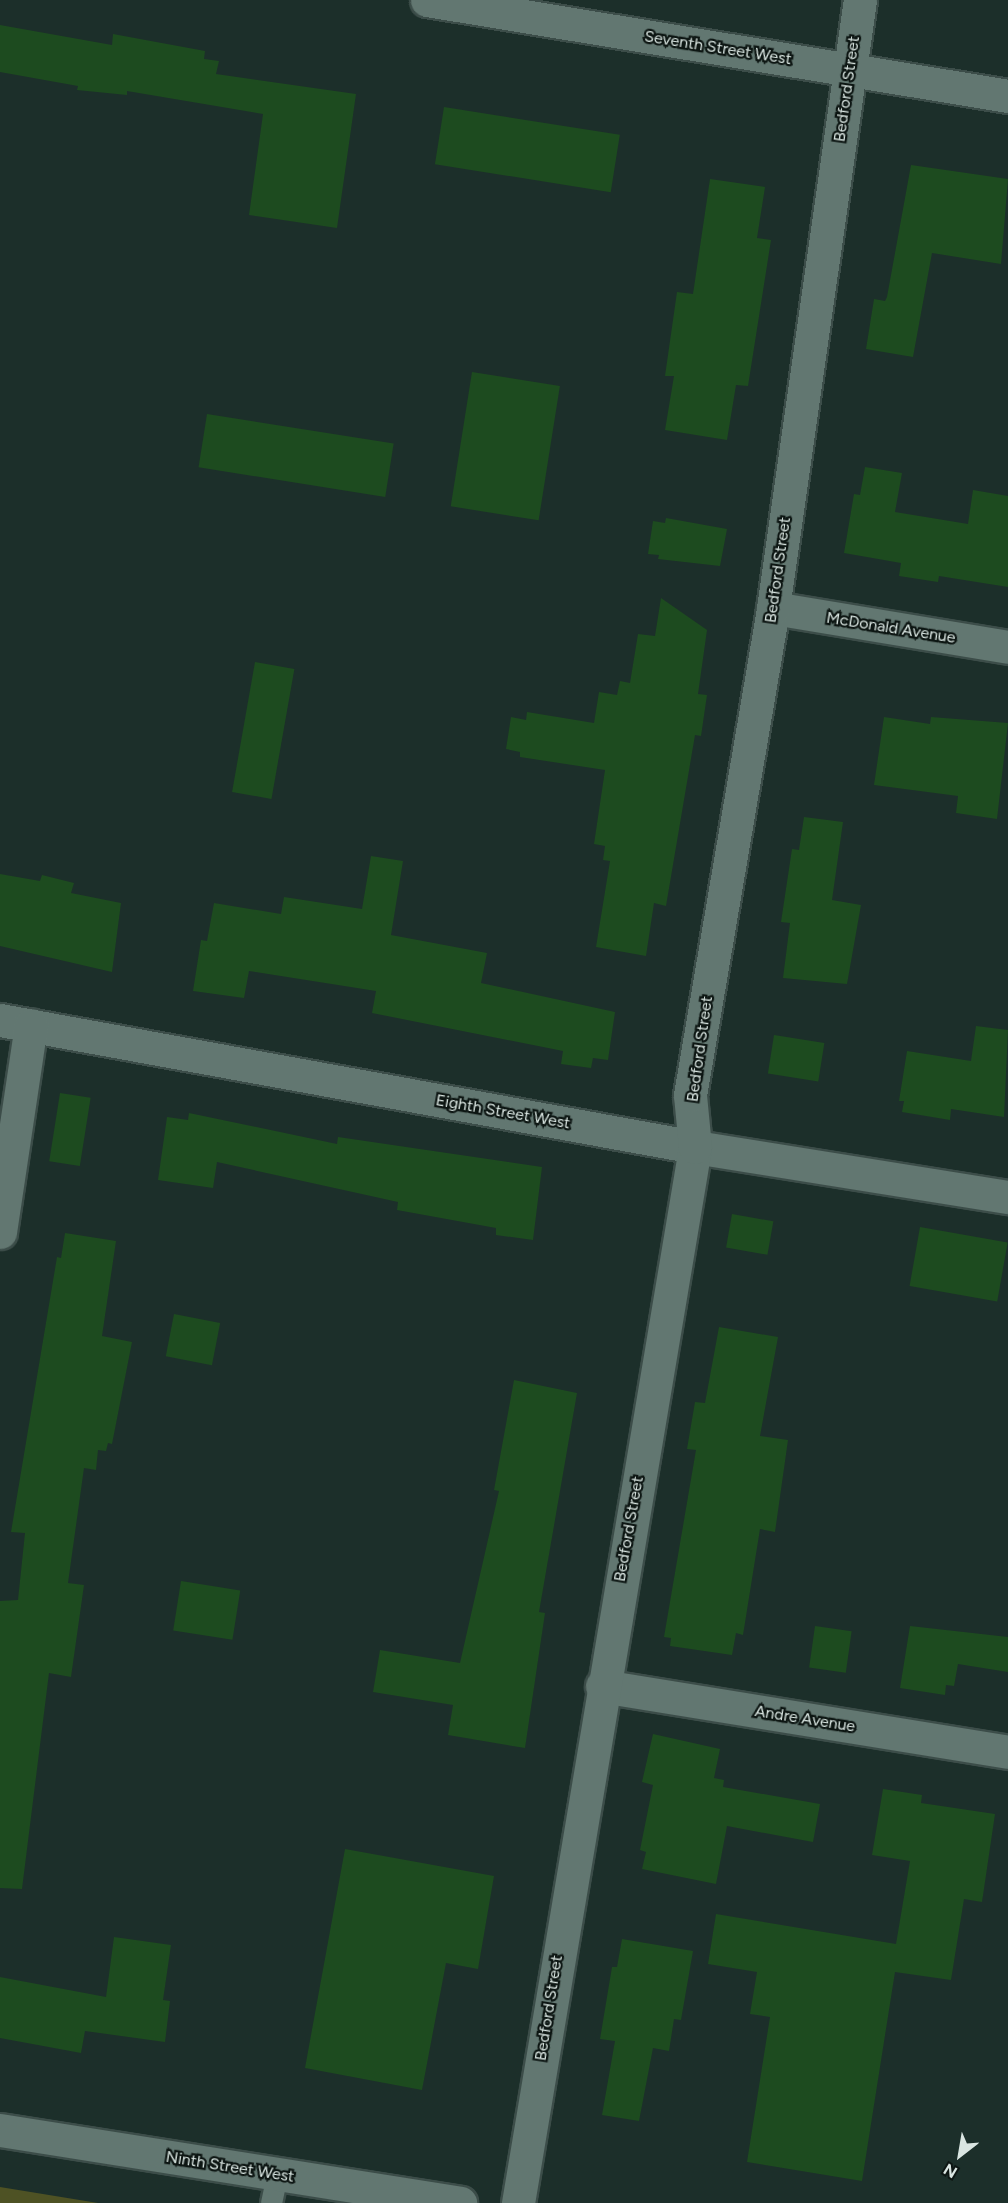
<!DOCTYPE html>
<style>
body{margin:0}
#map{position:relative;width:1008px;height:2203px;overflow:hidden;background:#1c2f2a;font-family:Figtree,sans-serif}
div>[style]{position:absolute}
.green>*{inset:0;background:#4e5224}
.building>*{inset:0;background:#1d4b1f;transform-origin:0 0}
.roads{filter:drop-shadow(2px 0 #3c4d49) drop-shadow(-2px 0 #3c4d49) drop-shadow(0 2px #3c4d49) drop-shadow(0 -2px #3c4d49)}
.service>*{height:21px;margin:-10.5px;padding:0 10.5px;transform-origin:10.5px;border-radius:10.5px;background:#627771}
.minor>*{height:33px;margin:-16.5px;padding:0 16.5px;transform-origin:16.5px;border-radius:16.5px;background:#627771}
.tertiary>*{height:33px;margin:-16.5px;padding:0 16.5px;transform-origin:16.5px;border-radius:16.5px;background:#627771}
.secondary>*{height:33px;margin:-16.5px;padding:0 16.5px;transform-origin:16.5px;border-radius:16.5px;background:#627771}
span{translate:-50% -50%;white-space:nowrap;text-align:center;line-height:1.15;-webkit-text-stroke:4.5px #0d1613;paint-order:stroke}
.street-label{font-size:16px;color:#dae6e2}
.north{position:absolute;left:930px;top:2125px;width:60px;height:60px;-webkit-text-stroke:4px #0d1613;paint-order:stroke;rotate:211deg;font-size:16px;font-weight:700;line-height:24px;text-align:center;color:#dae6e2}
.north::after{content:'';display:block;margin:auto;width:21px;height:27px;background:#dae6e2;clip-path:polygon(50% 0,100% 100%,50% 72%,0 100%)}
</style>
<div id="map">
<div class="green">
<i style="clip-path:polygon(0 2187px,98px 2203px,0 2203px)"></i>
</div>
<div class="building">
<i style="clip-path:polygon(0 25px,112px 45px,113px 34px,205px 51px,204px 59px,219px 61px,216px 74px,356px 94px,337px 228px,249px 215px,263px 114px,127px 91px,127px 95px,77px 90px,78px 86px,0 72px)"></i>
<i style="left:444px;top:107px;width:178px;height:58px;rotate:9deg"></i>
<i style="clip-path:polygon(911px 165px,1008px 179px,1001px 264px,932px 253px,913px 357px,866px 349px,874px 299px,885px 301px,887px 297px)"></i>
<i style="clip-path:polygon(710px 179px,765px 187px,757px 238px,771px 240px,748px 386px,736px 385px,727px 440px,665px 430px,674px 376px,665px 376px,677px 292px,693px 294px)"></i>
<i style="left:472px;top:372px;width:89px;height:136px;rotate:9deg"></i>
<i style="left:207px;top:414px;width:189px;height:54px;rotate:9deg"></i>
<i style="clip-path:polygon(865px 467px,902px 473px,895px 512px,968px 524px,973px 490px,1008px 496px,1008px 587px,939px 576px,938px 582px,899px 576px,901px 563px,844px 553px,854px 494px,860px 495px)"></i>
<i style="clip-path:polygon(666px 518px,727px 529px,720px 566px,658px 559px,659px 555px,648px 554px,653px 521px,665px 523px)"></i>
<i style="clip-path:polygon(661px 598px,707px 630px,698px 694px,707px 695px,701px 736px,695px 735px,666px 906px,654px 903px,646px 956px,596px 947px,610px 861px,603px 860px,605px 846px,594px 844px,605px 770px,520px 757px,520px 752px,506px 749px,511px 717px,526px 720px,527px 712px,594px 723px,599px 692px,617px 695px,620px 681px,630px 683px,638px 634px,655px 636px)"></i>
<i style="left:255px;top:662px;width:40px;height:132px;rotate:10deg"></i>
<i style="clip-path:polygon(884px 717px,930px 724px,931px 717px,1008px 723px,997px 819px,956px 813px,958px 796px,874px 785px)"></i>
<i style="clip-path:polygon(804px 817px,843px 822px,832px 900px,861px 905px,847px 984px,783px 978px,790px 923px,781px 922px,792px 849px,799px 850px)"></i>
<i style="clip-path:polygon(371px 856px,403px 861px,391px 935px,487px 953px,481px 983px,615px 1012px,608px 1060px,593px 1058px,591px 1068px,561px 1064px,563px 1051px,372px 1013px,376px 991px,249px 971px,244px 998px,193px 991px,201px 940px,207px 941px,214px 903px,281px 914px,284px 897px,362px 909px)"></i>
<i style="clip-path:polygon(0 874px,40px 881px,42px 875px,74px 883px,71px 893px,121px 903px,112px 972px,0 946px)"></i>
<i style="clip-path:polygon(976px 1026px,1008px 1030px,1004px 1117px,951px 1109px,950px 1120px,902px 1112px,904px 1101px,899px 1101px,907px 1051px,971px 1061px)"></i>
<i style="left:774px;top:1035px;width:51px;height:39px;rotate:9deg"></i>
<i style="left:60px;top:1093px;width:31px;height:69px;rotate:9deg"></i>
<i style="clip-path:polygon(189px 1113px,337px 1144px,338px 1137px,542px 1167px,533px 1240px,496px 1235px,496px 1228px,397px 1210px,398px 1202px,217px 1162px,213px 1188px,158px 1180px,167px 1117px,188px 1120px)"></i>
<i style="left:732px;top:1214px;width:42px;height:34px;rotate:10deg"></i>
<i style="left:920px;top:1227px;width:89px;height:60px;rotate:10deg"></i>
<i style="clip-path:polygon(65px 1233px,116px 1241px,102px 1336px,132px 1342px,112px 1444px,108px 1443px,106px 1451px,98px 1450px,96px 1470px,84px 1468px,68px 1583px,84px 1585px,71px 1677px,49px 1673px,22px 1889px,0 1888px,0 1601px,18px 1600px,25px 1533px,11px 1532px,57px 1257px,61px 1258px)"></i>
<i style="left:174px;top:1314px;width:47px;height:43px;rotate:11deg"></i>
<i style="clip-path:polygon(719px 1327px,778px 1337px,760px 1436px,788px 1440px,775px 1532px,760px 1529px,743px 1635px,736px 1633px,732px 1655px,670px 1646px,671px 1638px,664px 1637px,696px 1450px,687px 1449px,695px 1402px,705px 1403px)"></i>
<i style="clip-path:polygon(514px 1380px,577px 1393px,539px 1612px,545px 1613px,525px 1748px,448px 1735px,453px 1705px,373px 1692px,380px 1650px,460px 1663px,499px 1491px,494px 1490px)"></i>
<i style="left:181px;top:1581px;width:60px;height:50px;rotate:9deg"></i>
<i style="left:815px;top:1626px;width:37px;height:42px;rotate:8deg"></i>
<i style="clip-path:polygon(910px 1626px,1008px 1637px,1008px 1672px,958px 1664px,954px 1686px,946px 1685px,945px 1695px,900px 1688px)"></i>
<i style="clip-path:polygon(653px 1734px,720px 1749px,714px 1778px,724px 1780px,723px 1787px,820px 1804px,813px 1842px,727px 1826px,716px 1884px,642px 1869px,646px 1852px,640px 1850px,653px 1785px,642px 1782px)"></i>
<i style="clip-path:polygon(883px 1789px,922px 1795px,921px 1803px,995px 1814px,982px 1902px,964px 1899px,951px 1980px,895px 1972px,862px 2181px,747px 2162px,770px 2017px,750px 2014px,757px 1972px,708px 1964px,716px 1914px,896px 1944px,910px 1861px,872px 1855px)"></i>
<i style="clip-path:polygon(345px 1849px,494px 1876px,478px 1969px,446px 1963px,422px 2090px,305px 2068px)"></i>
<i style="clip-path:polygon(114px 1937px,171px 1945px,163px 2000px,170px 2001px,165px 2042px,85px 2031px,81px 2053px,0 2038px,0 1977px,106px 1997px)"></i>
<i style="clip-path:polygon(622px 1939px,693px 1951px,681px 2020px,674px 2019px,669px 2051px,653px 2048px,639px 2121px,602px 2115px,615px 2041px,600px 2039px,612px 1967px,617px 1967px)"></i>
</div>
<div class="roads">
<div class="service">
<i style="left:271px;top:2203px;width:30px;rotate:-78deg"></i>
</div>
<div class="minor">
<i style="left:773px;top:608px;width:238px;rotate:9.4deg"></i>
<i style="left:0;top:1020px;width:707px;rotate:10.36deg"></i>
<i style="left:695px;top:1147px;width:317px;rotate:9.1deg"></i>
<i style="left:0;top:1232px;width:209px;rotate:-81.5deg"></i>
<i style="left:602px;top:1686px;width:411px;rotate:9.2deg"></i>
<i style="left:518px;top:2203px;width:1071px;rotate:-80.48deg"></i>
<i style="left:695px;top:1147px;width:52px;rotate:-95.5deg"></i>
<i style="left:690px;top:1095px;width:494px;rotate:-80.3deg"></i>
<i style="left:773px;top:608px;width:614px;rotate:-81.86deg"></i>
</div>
<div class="tertiary">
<i style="left:427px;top:0;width:589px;rotate:9.38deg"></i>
</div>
<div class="secondary">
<i style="left:0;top:2130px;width:466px;rotate:9deg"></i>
</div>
</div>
<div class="street-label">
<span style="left:718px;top:48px;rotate:9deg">Seventh Street West</span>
<span style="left:847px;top:89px;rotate:-82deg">Bedford Street</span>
<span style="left:778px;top:570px;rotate:-82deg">Bedford Street</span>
<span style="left:891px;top:628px;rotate:9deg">McDonald Avenue</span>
<span style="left:700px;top:1049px;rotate:-82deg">Bedford Street</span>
<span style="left:503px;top:1112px;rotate:10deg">Eighth Street West</span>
<span style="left:629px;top:1529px;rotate:-80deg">Bedford Street</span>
<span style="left:805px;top:1719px;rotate:9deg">Andre Avenue</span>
<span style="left:549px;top:2008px;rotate:-81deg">Bedford Street</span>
<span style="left:230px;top:2167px;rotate:9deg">Ninth Street West</span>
</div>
<div class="north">N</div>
</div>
